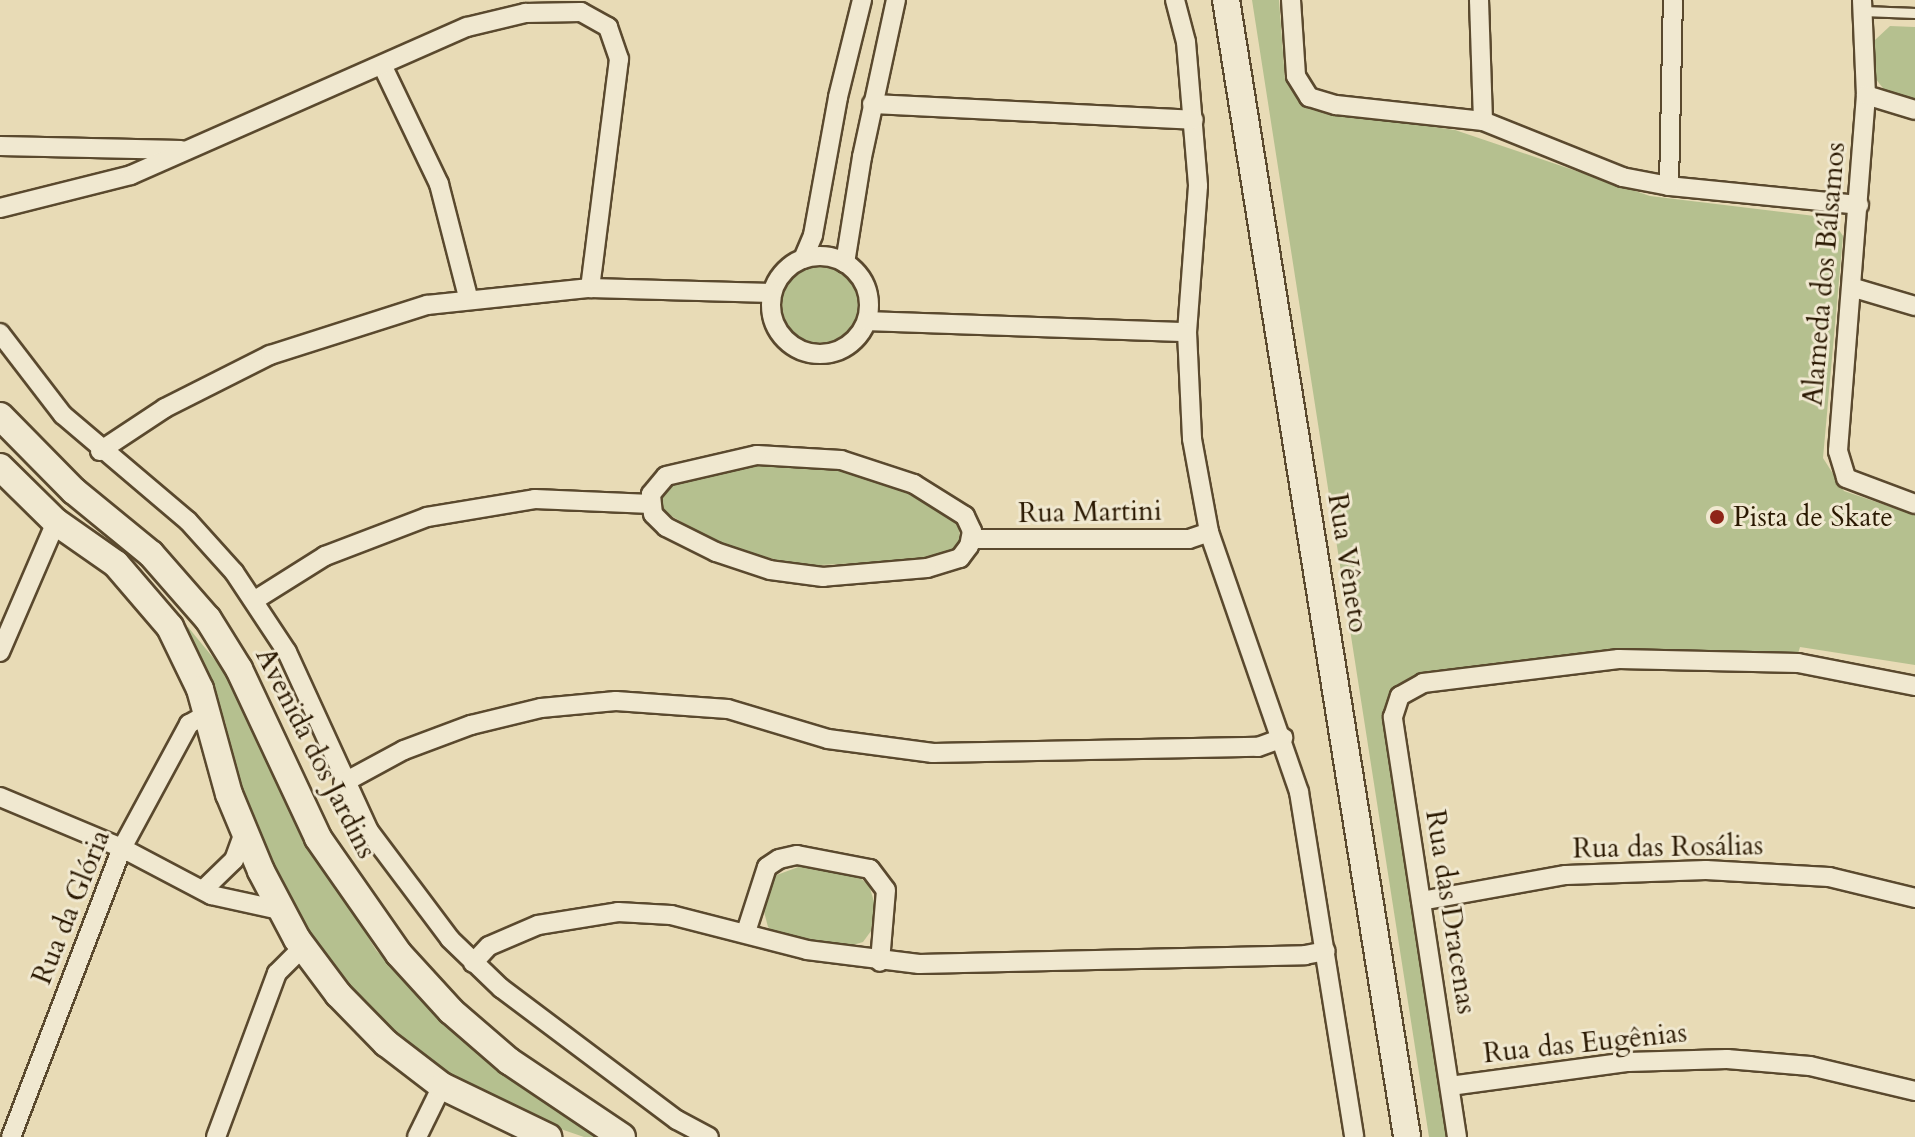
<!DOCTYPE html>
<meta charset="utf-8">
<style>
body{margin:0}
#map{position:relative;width:1915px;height:1137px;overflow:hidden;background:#e8dbb6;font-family:Cardo,serif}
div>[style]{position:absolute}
.green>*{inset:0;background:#b5c08f}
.round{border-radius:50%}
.roads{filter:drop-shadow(2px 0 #5a492e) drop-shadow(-2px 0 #5a492e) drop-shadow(0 2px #5a492e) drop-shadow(0 -2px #5a492e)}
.lane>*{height:9px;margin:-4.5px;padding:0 4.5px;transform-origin:4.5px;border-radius:4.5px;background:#f0e8d0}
.street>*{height:18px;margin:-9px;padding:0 9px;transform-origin:9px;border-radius:9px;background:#f0e8d0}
.street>.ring{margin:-9px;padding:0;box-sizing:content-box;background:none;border:18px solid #f0e8d0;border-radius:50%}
.secondary>*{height:26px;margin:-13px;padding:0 13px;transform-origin:13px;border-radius:13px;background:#f0e8d0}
.dots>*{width:22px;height:22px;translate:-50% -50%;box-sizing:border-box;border:4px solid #f0e8d0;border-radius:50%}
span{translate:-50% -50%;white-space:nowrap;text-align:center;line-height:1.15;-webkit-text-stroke:6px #f0e8d0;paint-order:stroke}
.street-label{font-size:28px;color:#2a1801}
.poi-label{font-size:28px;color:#2a1801}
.left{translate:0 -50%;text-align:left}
</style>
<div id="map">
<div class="green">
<i style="clip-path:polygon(1252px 0,1279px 0,1285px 79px,1298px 100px,1313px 110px,1455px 130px,1650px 196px,1831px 218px,1843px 236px,1823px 458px,1844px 491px,1915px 515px,1915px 665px,1800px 647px,1797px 657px,1623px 654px,1390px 698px,1384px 724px,1446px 1137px,1429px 1137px)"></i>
<i style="clip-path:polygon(1890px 26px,1915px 27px,1915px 101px,1886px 92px,1875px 78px,1875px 40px)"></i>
<i class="round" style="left:782px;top:267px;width:76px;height:76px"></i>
<i style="clip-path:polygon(758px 464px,839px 469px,887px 482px,958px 522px,961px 543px,955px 550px,925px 560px,798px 566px,720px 544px,661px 510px,660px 496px,670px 484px)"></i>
<i style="clip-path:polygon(188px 627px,233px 682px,290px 811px,376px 950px,430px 1005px,603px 1137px,584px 1137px,520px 1115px,438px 1069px,345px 985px,284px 897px,243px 798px,225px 721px,185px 630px)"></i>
<i style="clip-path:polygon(801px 866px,860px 878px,869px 885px,875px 905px,871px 931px,863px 942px,843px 948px,777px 934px,768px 927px,763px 908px,774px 876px)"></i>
</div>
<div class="roads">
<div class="lane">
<i style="left:1863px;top:11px;width:52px;rotate:2.2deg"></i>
</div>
<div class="street">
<i style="left:1175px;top:0;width:43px;rotate:75.3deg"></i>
<i style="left:1186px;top:42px;width:144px;rotate:85.2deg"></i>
<i style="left:1198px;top:186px;width:146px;rotate:94.3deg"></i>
<i style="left:1187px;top:332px;width:107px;rotate:87.3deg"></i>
<i style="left:1192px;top:439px;width:95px;rotate:79.6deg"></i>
<i style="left:1209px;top:532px;width:275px;rotate:70.9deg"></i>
<i style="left:1299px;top:792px;width:349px;rotate:80.9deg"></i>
<i style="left:1291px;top:0;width:76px;rotate:86.2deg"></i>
<i style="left:1296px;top:76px;width:25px;rotate:58deg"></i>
<i style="left:1309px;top:97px;width:28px;rotate:17deg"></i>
<i style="left:1336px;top:105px;width:148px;rotate:6.2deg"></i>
<i style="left:1483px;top:121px;width:150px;rotate:21.9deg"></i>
<i style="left:1622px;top:177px;width:48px;rotate:10.8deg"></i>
<i style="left:1669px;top:186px;width:191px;rotate:5.7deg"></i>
<i style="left:1479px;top:0;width:121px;rotate:88.1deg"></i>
<i style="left:1862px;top:0;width:95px;rotate:87.6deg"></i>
<i style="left:1866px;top:95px;width:357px;rotate:94.5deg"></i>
<i style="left:1838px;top:451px;width:28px;rotate:73deg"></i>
<i style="left:1846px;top:478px;width:74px;rotate:20.6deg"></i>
<i style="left:383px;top:67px;width:130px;rotate:64.4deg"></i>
<i style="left:439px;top:184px;width:117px;rotate:75.6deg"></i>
<i style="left:1866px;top:95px;width:51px;rotate:17deg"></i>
<i style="left:872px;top:104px;width:322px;rotate:2.8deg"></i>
<i style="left:0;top:146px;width:181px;rotate:1.3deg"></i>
<i style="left:1669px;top:186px;width:186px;rotate:-88.8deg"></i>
<i style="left:0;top:208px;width:135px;rotate:-14.1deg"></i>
<i style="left:131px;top:175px;width:367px;rotate:-23.8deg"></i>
<i style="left:467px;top:27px;width:60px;rotate:-13.6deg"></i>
<i style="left:525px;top:13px;width:56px;rotate:-1deg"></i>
<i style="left:581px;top:12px;width:31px;rotate:29deg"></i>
<i style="left:608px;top:27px;width:34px;rotate:71deg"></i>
<i style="left:619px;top:59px;width:231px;rotate:97.2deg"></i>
<i class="ring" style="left:771px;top:256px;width:80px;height:80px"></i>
<i style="left:803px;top:259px;width:26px;rotate:-67deg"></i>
<i style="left:813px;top:235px;width:140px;rotate:-79.7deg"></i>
<i style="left:838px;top:97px;width:100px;rotate:-76.1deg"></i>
<i style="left:845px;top:263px;width:107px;rotate:-80.9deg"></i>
<i style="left:862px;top:157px;width:161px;rotate:-77.8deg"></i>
<i style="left:1854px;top:288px;width:64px;rotate:16.4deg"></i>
<i style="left:867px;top:321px;width:320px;rotate:2deg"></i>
<i style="left:0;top:333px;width:103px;rotate:52.5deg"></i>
<i style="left:63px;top:415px;width:164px;rotate:40.3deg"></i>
<i style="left:188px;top:521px;width:69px;rotate:48deg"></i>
<i style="left:234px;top:572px;width:96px;rotate:56.5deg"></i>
<i style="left:287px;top:652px;width:197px;rotate:65.4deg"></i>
<i style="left:369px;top:831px;width:135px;rotate:53.1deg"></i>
<i style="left:450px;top:939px;width:71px;rotate:43.9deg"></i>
<i style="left:501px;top:988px;width:220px;rotate:36.9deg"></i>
<i style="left:677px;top:1120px;width:36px;rotate:28deg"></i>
<i style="left:100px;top:451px;width:78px;rotate:-33.5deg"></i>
<i style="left:165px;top:408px;width:118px;rotate:-26.8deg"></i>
<i style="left:270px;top:355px;width:165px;rotate:-17.7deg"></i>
<i style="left:427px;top:305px;width:164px;rotate:-6deg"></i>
<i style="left:590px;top:288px;width:182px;rotate:1.6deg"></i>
<i style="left:757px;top:455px;width:84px;rotate:3.4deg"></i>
<i style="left:841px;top:460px;width:77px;rotate:18.2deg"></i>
<i style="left:914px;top:484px;width:60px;rotate:32.1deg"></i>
<i style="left:965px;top:516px;width:17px;rotate:65deg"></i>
<i style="left:972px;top:531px;width:15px;rotate:101deg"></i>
<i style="left:969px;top:546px;width:15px;rotate:127deg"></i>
<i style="left:960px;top:558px;width:34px;rotate:163deg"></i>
<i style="left:927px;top:568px;width:104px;rotate:175.1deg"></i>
<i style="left:823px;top:577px;width:53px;rotate:-172.5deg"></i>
<i style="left:770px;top:570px;width:57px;rotate:-161.6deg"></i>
<i style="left:716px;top:552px;width:56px;rotate:-153.4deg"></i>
<i style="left:666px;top:527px;width:18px;rotate:-135deg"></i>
<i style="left:653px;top:514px;width:20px;rotate:-96deg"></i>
<i style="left:651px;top:494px;width:23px;rotate:-50deg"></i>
<i style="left:666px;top:476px;width:93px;rotate:-13deg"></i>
<i style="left:971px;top:539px;width:218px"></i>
<i style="left:1189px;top:539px;width:21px;rotate:-19deg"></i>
<i style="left:255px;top:600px;width:83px;rotate:-32.2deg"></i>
<i style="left:325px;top:556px;width:109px;rotate:-20.9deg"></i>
<i style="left:427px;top:517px;width:109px;rotate:-9.5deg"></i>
<i style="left:535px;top:499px;width:116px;rotate:2.5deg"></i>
<i style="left:0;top:652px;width:142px;rotate:-66.7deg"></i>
<i style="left:343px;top:783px;width:69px;rotate:-28.4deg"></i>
<i style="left:404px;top:750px;width:72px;rotate:-20.5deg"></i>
<i style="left:471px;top:725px;width:72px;rotate:-13.7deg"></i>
<i style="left:541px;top:708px;width:75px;rotate:-5.3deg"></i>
<i style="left:616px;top:701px;width:112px;rotate:4.1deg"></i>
<i style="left:728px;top:709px;width:104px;rotate:16.7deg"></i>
<i style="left:828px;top:739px;width:106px;rotate:7.6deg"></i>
<i style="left:933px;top:753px;width:325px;rotate:-1.1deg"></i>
<i style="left:1258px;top:747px;width:27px;rotate:-20deg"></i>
<i style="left:0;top:797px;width:132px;rotate:22.7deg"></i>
<i style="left:122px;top:848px;width:101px;rotate:27.8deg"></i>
<i style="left:211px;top:895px;width:71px;rotate:12.3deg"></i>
<i style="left:203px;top:890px;width:43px;rotate:-44.1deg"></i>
<i style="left:234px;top:860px;width:30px;rotate:-70deg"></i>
<i style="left:1421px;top:901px;width:147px;rotate:-10.2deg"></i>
<i style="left:1566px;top:875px;width:140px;rotate:-2deg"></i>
<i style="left:1706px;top:870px;width:123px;rotate:3.3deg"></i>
<i style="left:1829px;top:877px;width:89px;rotate:13.7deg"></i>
<i style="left:746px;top:932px;width:68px;rotate:-72.1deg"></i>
<i style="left:767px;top:867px;width:14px;rotate:-34deg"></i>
<i style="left:779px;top:859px;width:18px;rotate:-13deg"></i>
<i style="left:797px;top:855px;width:74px;rotate:10.9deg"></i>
<i style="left:870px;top:869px;width:26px;rotate:53deg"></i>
<i style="left:886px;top:890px;width:72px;rotate:94.8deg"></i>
<i style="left:473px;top:963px;width:23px;rotate:-47deg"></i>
<i style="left:489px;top:946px;width:53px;rotate:-23.2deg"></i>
<i style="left:538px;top:925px;width:81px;rotate:-9.2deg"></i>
<i style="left:618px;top:912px;width:53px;rotate:3.2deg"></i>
<i style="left:671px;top:915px;width:140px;rotate:14.4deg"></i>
<i style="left:807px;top:950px;width:113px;rotate:7.1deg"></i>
<i style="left:919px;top:964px;width:386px;rotate:-1.3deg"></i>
<i style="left:1305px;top:955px;width:21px;rotate:-11deg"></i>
<i style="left:1450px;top:1086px;width:180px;rotate:-7.7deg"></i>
<i style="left:1628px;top:1062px;width:99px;rotate:-1.7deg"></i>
<i style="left:1727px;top:1059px;width:83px;rotate:4.8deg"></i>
<i style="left:1810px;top:1066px;width:108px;rotate:13.4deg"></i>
<i style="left:11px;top:1137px;width:310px;rotate:-69deg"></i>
<i style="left:122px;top:848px;width:141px;rotate:-61.6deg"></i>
<i style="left:189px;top:724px;width:21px;rotate:-29deg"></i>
<i style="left:216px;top:1137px;width:175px;rotate:-69.6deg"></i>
<i style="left:277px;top:973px;width:37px;rotate:-45deg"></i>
<i style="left:417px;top:1137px;width:57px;rotate:-63.9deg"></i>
<i style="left:1457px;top:1137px;width:425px;rotate:-98.7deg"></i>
<i style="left:1393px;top:717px;width:22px;rotate:-72deg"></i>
<i style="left:1400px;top:696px;width:26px;rotate:-29deg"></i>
<i style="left:1423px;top:683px;width:197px;rotate:-7deg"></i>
<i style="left:1619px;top:659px;width:179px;rotate:1.3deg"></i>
<i style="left:1798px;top:663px;width:119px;rotate:11.1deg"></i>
</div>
<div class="secondary">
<i style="left:1226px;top:0;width:1151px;rotate:80.95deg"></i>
<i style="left:0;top:416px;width:105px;rotate:45.4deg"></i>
<i style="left:74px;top:491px;width:99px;rotate:39.3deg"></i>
<i style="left:151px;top:554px;width:86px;rotate:48.8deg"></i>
<i style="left:208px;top:619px;width:59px;rotate:58.2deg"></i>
<i style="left:239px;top:669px;width:187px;rotate:64.9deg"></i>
<i style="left:318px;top:838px;width:141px;rotate:55.1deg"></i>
<i style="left:399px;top:954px;width:77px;rotate:47.6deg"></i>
<i style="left:451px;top:1011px;width:77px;rotate:40.8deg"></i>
<i style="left:509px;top:1061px;width:136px;rotate:33.9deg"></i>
<i style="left:0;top:467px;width:78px;rotate:44.5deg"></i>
<i style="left:56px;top:522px;width:73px;rotate:35deg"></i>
<i style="left:116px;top:564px;width:83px;rotate:49.4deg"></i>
<i style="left:170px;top:627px;width:69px;rotate:64.2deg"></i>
<i style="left:200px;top:689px;width:109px;rotate:74.6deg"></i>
<i style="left:229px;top:794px;width:83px;rotate:67.4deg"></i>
<i style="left:261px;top:871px;width:77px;rotate:62.1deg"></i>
<i style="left:297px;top:939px;width:69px;rotate:53.3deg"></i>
<i style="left:338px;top:994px;width:69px;rotate:45.6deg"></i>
<i style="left:386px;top:1043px;width:71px;rotate:37.5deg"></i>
<i style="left:442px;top:1086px;width:118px;rotate:25.7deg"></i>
</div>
</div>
<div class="dots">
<i style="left:1717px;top:517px;background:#8f2418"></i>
</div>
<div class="street-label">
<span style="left:1824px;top:274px;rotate:-85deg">Alameda dos Bálsamos</span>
<span style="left:1090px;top:512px;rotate:-1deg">Rua Martini</span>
<span style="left:1348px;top:563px;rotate:81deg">Rua Vêneto</span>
<span style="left:316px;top:753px;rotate:63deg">Avenida dos Jardins</span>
<span style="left:1668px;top:847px;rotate:-1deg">Rua das Rosálias</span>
<span style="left:71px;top:907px;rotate:-68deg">Rua da Glória</span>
<span style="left:1451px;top:912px;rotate:81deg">Rua das Dracenas</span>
<span style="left:1585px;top:1043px;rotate:-6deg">Rua das Eugênias</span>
</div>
<div class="poi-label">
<span class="left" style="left:1733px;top:517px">Pista de Skate</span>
</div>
</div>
